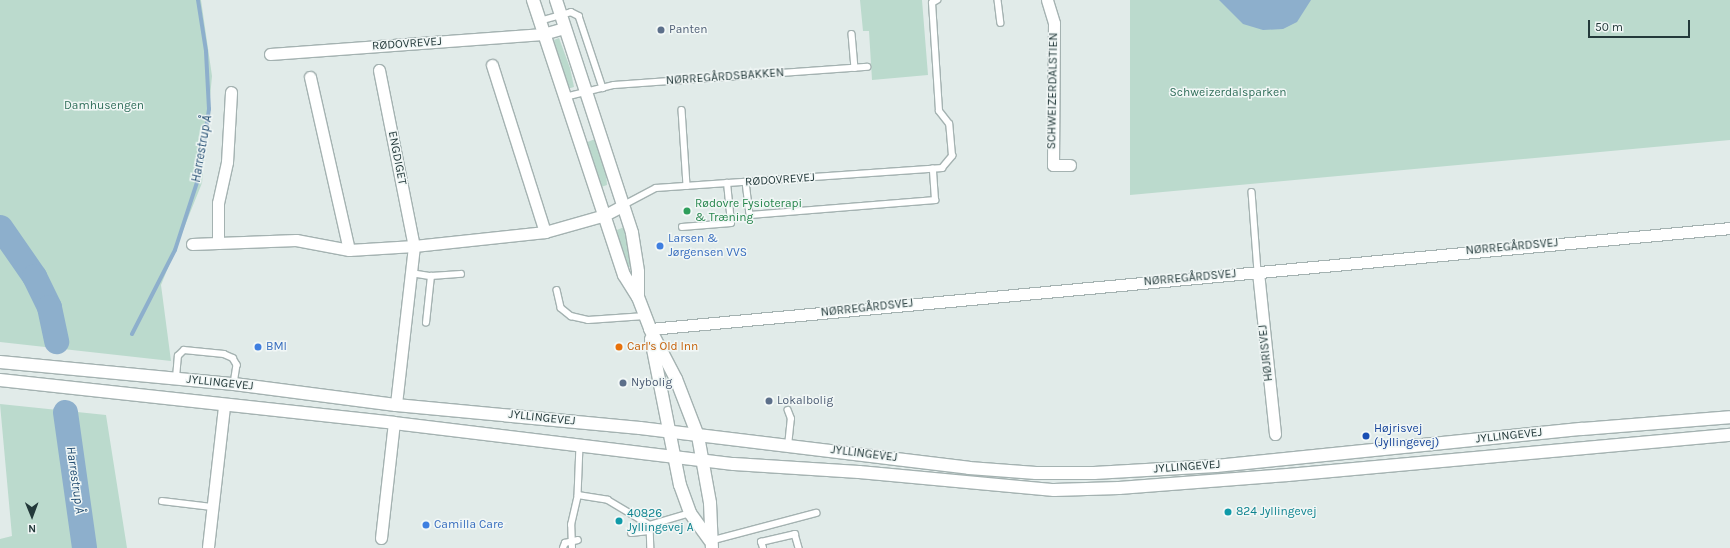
<!DOCTYPE html>
<meta charset="utf-8">
<style>
body{margin:0}
#map{position:relative;width:1730px;height:548px;overflow:hidden;background:#e1ebe9;font-family:Karla,sans-serif}
div>[style]{position:absolute}
.green>*{inset:0;background:#bbdacd}
.water>*{inset:0;background:#8dafcc}
.stream>*{height:4px;margin:-2px;padding:0 2px;transform-origin:2px;border-radius:2px;background:#8dafcc}
.river>*{height:25px;margin:-12.5px;padding:0 12.5px;transform-origin:12.5px;border-radius:12.5px;background:#8dafcc}
.roads{filter:drop-shadow(1px 0 #a4b2b1) drop-shadow(-1px 0 #a4b2b1) drop-shadow(0 1px #a4b2b1) drop-shadow(0 -1px #a4b2b1)}
.service>*{height:5.5px;margin:-2.75px;padding:0 2.75px;transform-origin:2.75px;border-radius:2.75px;background:#fff}
.minor>*{height:11px;margin:-5.5px;padding:0 5.5px;transform-origin:5.5px;border-radius:5.5px;background:#fff}
.tertiary>*{height:12px;margin:-6px;padding:0 6px;transform-origin:6px;border-radius:6px;background:#fff}
.dots>*{width:11px;height:11px;translate:-50% -50%;box-sizing:border-box;border:2px solid #f1f7f6;border-radius:50%}
span{translate:-50% -50%;white-space:nowrap;text-align:center;line-height:1.15;-webkit-text-stroke:3px #f1f7f6;paint-order:stroke}
.service-label{font-size:12px;color:#4e5e75}
.left{translate:0 -50%;text-align:left}
.street-label{font-size:12px;color:#23393a}
.park-label{font-size:12px;color:#306e5a}
.leisure-label{font-size:12px;color:#27864d}
.shop-label{font-size:12px;color:#366cbe}
.food-label{font-size:12px;color:#c56008}
.transit-label{font-size:12px;color:#164399}
.culture-label{font-size:12px;color:#0d838f}
.water-label{font-size:13px;color:#214c71;font-style:italic}
.north{position:absolute;left:12px;top:496px;width:40px;height:40px;-webkit-text-stroke:3px #f1f7f6;paint-order:stroke;rotate:179deg;font-size:11px;font-weight:700;line-height:16px;text-align:center;color:#23393a}
.north::after{content:'';display:block;margin:auto;width:14px;height:18px;background:#23393a;clip-path:polygon(50% 0,100% 100%,50% 72%,0 100%)}
.scale{position:absolute;left:1588px;top:20px;width:102px;height:18px;box-sizing:border-box;border:2px solid #23393a;border-top:0;padding-left:5px;font-size:12px;line-height:14px;white-space:nowrap;color:#23393a;-webkit-text-stroke:3px #f1f7f6;paint-order:stroke}
</style>
<div id="map">
<div class="green">
<i style="clip-path:polygon(0 0,201px 0,212px 76px,202px 183px,161px 285px,171px 361px,0 342px)"></i>
<i style="clip-path:polygon(860px 0,922px 0,928px 75px,872px 80px,869px 31px,863px 31px)"></i>
<i style="clip-path:polygon(1130px 0,1730px 0,1730px 140px,1130px 195px)"></i>
<i style="clip-path:polygon(559px 38px,570px 68px,574px 87px,567px 89px,554px 40px)"></i>
<i style="clip-path:polygon(595px 139px,606px 173px,607px 185px,601px 187px,585px 143px)"></i>
<i style="clip-path:polygon(624px 227px,631px 266px,628px 268px,625px 268px,619px 249px,617px 230px)"></i>
<i style="clip-path:polygon(0 404px,106px 415px,127px 548px,0 548px,0 539px,12px 536px)"></i>
</div>
<div class="water">
<i style="clip-path:polygon(1219px 0,1311px 0,1297px 22px,1283px 29px,1263px 30px,1243px 24px)"></i>
</div>
<div class="stream">
<i style="left:132px;top:334px;width:94px;rotate:-62.9deg"></i>
<i style="left:175px;top:250px;width:78px;rotate:-72deg"></i>
<i style="left:199px;top:176px;width:68px;rotate:-81.5deg"></i>
<i style="left:209px;top:109px;width:58px;rotate:-93deg"></i>
<i style="left:206px;top:51px;width:52px;rotate:-98.9deg"></i>
</div>
<div class="river">
<i style="left:0;top:227px;width:60px;rotate:55.2deg"></i>
<i style="left:34px;top:276px;width:34px;rotate:64deg"></i>
<i style="left:49px;top:307px;width:35px;rotate:78deg"></i>
<i style="left:65px;top:412px;width:137px;rotate:82deg"></i>
</div>
<div class="roads">
<div class="service">
<i style="left:998px;top:0;width:23px;rotate:83deg"></i>
<i style="left:540px;top:21px;width:32px;rotate:-16deg"></i>
<i style="left:571px;top:12px;width:9px;rotate:27deg"></i>
<i style="left:579px;top:16px;width:76px;rotate:71.6deg"></i>
<i style="left:852px;top:34px;width:34px;rotate:85deg"></i>
<i style="left:565px;top:97px;width:50px;rotate:-13.8deg"></i>
<i style="left:614px;top:85px;width:254px;rotate:-4.1deg"></i>
<i style="left:682px;top:110px;width:76px;rotate:86.2deg"></i>
<i style="left:746px;top:182px;width:33px;rotate:83deg"></i>
<i style="left:750px;top:215px;width:186px;rotate:-4.6deg"></i>
<i style="left:935px;top:200px;width:31px;rotate:-94deg"></i>
<i style="left:1252px;top:192px;width:80px;rotate:85.7deg"></i>
<i style="left:622px;top:206px;width:38px;rotate:-28deg"></i>
<i style="left:656px;top:188px;width:287px;rotate:-4deg"></i>
<i style="left:942px;top:168px;width:16px;rotate:-50deg"></i>
<i style="left:952px;top:156px;width:32px;rotate:-95deg"></i>
<i style="left:949px;top:124px;width:16px;rotate:-128deg"></i>
<i style="left:939px;top:111px;width:108px;rotate:-93.7deg"></i>
<i style="left:932px;top:3px;width:6px;rotate:-31deg"></i>
<i style="left:682px;top:227px;width:49px;rotate:-4.7deg"></i>
<i style="left:731px;top:223px;width:40px;rotate:-95.7deg"></i>
<i style="left:411px;top:273px;width:20px;rotate:9deg"></i>
<i style="left:431px;top:276px;width:30px;rotate:-4deg"></i>
<i style="left:557px;top:290px;width:18px;rotate:77deg"></i>
<i style="left:561px;top:308px;width:13px;rotate:39deg"></i>
<i style="left:571px;top:316px;width:17px;rotate:13deg"></i>
<i style="left:588px;top:320px;width:57px;rotate:-4deg"></i>
<i style="left:426px;top:323px;width:47px;rotate:-83.9deg"></i>
<i style="left:176px;top:378px;width:22px;rotate:-85deg"></i>
<i style="left:178px;top:356px;width:8px;rotate:-45deg"></i>
<i style="left:184px;top:350px;width:40px;rotate:5.7deg"></i>
<i style="left:224px;top:354px;width:10px;rotate:24deg"></i>
<i style="left:233px;top:358px;width:8px;rotate:60deg"></i>
<i style="left:237px;top:365px;width:19px;rotate:99deg"></i>
<i style="left:580px;top:446px;width:49px;rotate:92.3deg"></i>
<i style="left:578px;top:495px;width:30px;rotate:9deg"></i>
<i style="left:608px;top:500px;width:49px;rotate:30.8deg"></i>
<i style="left:650px;top:525px;width:42px;rotate:-16.7deg"></i>
<i style="left:788px;top:446px;width:27px;rotate:-84deg"></i>
<i style="left:791px;top:419px;width:9px;rotate:-111deg"></i>
<i style="left:162px;top:501px;width:50px;rotate:6.8deg"></i>
<i style="left:650px;top:525px;width:23px;rotate:88deg"></i>
<i style="left:631px;top:533px;width:18px;rotate:-6deg"></i>
<i style="left:710px;top:541px;width:110px;rotate:-14.8deg"></i>
<i style="left:563px;top:548px;width:5px;rotate:-68deg"></i>
<i style="left:565px;top:543px;width:13px;rotate:-13deg"></i>
<i style="left:572px;top:548px;width:23px;rotate:-92deg"></i>
<i style="left:571px;top:525px;width:31px;rotate:-77deg"></i>
<i style="left:763px;top:548px;width:6px;rotate:-108deg"></i>
<i style="left:761px;top:542px;width:35px;rotate:-13deg"></i>
<i style="left:795px;top:534px;width:15px;rotate:74deg"></i>
</div>
<div class="minor">
<i style="left:1047px;top:0;width:24px;rotate:73deg"></i>
<i style="left:1054px;top:23px;width:142px;rotate:90.4deg"></i>
<i style="left:1053px;top:165px;width:17px"></i>
<i style="left:270px;top:54px;width:274px;rotate:-4.2deg"></i>
<i style="left:543px;top:34px;width:22px;rotate:-16deg"></i>
<i style="left:492px;top:65px;width:175px;rotate:72.4deg"></i>
<i style="left:379px;top:70px;width:179px;rotate:78.8deg"></i>
<i style="left:414px;top:246px;width:160px;rotate:96.5deg"></i>
<i style="left:310px;top:77px;width:177px;rotate:77.3deg"></i>
<i style="left:218px;top:243px;width:40px;rotate:-90deg"></i>
<i style="left:218px;top:203px;width:42px;rotate:-77.6deg"></i>
<i style="left:227px;top:162px;width:70px;rotate:-86.7deg"></i>
<i style="left:192px;top:244px;width:104px;rotate:-2.2deg"></i>
<i style="left:296px;top:240px;width:54px;rotate:10.7deg"></i>
<i style="left:349px;top:250px;width:65px;rotate:-3.5deg"></i>
<i style="left:414px;top:246px;width:132px;rotate:-6.1deg"></i>
<i style="left:545px;top:232px;width:62px;rotate:-15.8deg"></i>
<i style="left:605px;top:215px;width:19px;rotate:-28deg"></i>
<i style="left:1258px;top:272px;width:163px;rotate:84deg"></i>
<i style="left:650px;top:329px;width:1085px;rotate:-5.34deg"></i>
<i style="left:381px;top:538px;width:116px;rotate:-83.6deg"></i>
<i style="left:208px;top:547px;width:142px;rotate:-83.5deg"></i>
</div>
<div class="tertiary">
<i style="left:533px;top:0;width:290px;rotate:71.7deg"></i>
<i style="left:624px;top:275px;width:26px;rotate:58deg"></i>
<i style="left:638px;top:297px;width:34px;rotate:69deg"></i>
<i style="left:650px;top:329px;width:56px;rotate:62.5deg"></i>
<i style="left:676px;top:379px;width:61px;rotate:68.9deg"></i>
<i style="left:698px;top:436px;width:68px;rotate:79.8deg"></i>
<i style="left:710px;top:503px;width:45px;rotate:87.5deg"></i>
<i style="left:556px;top:0;width:245px;rotate:71.9deg"></i>
<i style="left:632px;top:233px;width:39px;rotate:81deg"></i>
<i style="left:638px;top:272px;width:25px;rotate:90deg"></i>
<i style="left:651px;top:339px;width:149px;rotate:78.8deg"></i>
<i style="left:680px;top:485px;width:30px;rotate:70deg"></i>
<i style="left:690px;top:513px;width:34px;rotate:54deg"></i>
<i style="left:0;top:362px;width:235px;rotate:5.4deg"></i>
<i style="left:234px;top:384px;width:163px;rotate:7.4deg"></i>
<i style="left:396px;top:405px;width:245px;rotate:5.4deg"></i>
<i style="left:640px;top:428px;width:331px;rotate:6.9deg"></i>
<i style="left:969px;top:468px;width:67px;rotate:4.3deg"></i>
<i style="left:1036px;top:473px;width:58px"></i>
<i style="left:1094px;top:473px;width:122px;rotate:-3.3deg"></i>
<i style="left:1216px;top:466px;width:368px;rotate:-5.8deg"></i>
<i style="left:1582px;top:429px;width:148px;rotate:-4.6deg"></i>
<i style="left:0;top:380px;width:396px;rotate:6.2deg"></i>
<i style="left:394px;top:423px;width:342px;rotate:6.9deg"></i>
<i style="left:734px;top:464px;width:125px;rotate:3.7deg"></i>
<i style="left:859px;top:472px;width:196px;rotate:5.3deg"></i>
<i style="left:1054px;top:490px;width:65px;rotate:-1.8deg"></i>
<i style="left:1119px;top:488px;width:169px;rotate:-4.4deg"></i>
<i style="left:1288px;top:475px;width:444px;rotate:-5.2deg"></i>
</div>
</div>
<div class="dots">
<i style="left:661px;top:30px;background:#5c6f8a"></i>
<i style="left:687px;top:211px;background:#2e9e5b"></i>
<i style="left:660px;top:246px;background:#3f7fe0"></i>
<i style="left:258px;top:347px;background:#3f7fe0"></i>
<i style="left:619px;top:347px;background:#e8710a"></i>
<i style="left:623px;top:383px;background:#5c6f8a"></i>
<i style="left:769px;top:401px;background:#5c6f8a"></i>
<i style="left:1366px;top:436px;background:#1a4fb4"></i>
<i style="left:1228px;top:512px;background:#0f9aa8"></i>
<i style="left:619px;top:521px;background:#0f9aa8"></i>
<i style="left:426px;top:525px;background:#3f7fe0"></i>
</div>
<div class="service-label">
<span class="left" style="left:669px;top:30px">Panten</span>
<span class="left" style="left:631px;top:383px">Nybolig</span>
<span class="left" style="left:777px;top:401px">Lokalbolig</span>
</div>
<div class="street-label">
<span style="left:407px;top:44px;rotate:-4deg">RØDOVREVEJ</span>
<span style="left:725px;top:77px;rotate:-4deg">NØRREGÅRDSBAKKEN</span>
<span style="left:1053px;top:91px;rotate:-89deg">SCHWEIZERDALSTIEN</span>
<span style="left:397px;top:158px;rotate:79deg">ENGDIGET</span>
<span style="left:780px;top:180px;rotate:-4deg">RØDOVREVEJ</span>
<span style="left:1512px;top:247px;rotate:-5deg">NØRREGÅRDSVEJ</span>
<span style="left:1190px;top:278px;rotate:-5deg">NØRREGÅRDSVEJ</span>
<span style="left:867px;top:308px;rotate:-6deg">NØRREGÅRDSVEJ</span>
<span style="left:1266px;top:353px;rotate:-96deg">HØJRISVEJ</span>
<span style="left:220px;top:383px;rotate:6deg">JYLLINGEVEJ</span>
<span style="left:542px;top:418px;rotate:6deg">JYLLINGEVEJ</span>
<span style="left:1509px;top:436px;rotate:-6deg">JYLLINGEVEJ</span>
<span style="left:864px;top:454px;rotate:7deg">JYLLINGEVEJ</span>
<span style="left:1187px;top:467px;rotate:-4deg">JYLLINGEVEJ</span>
</div>
<div class="park-label">
<span style="left:1228px;top:93px">Schweizerdalsparken</span>
<span style="left:104px;top:106px">Damhusengen</span>
</div>
<div class="leisure-label">
<span class="left" style="left:695px;top:211px">Rødovre Fysioterapi<br>&amp; Træning</span>
</div>
<div class="shop-label">
<span class="left" style="left:668px;top:246px">Larsen &amp;<br>Jørgensen VVS</span>
<span class="left" style="left:266px;top:347px">BMI</span>
<span class="left" style="left:434px;top:525px">Camilla Care</span>
</div>
<div class="food-label">
<span class="left" style="left:627px;top:347px">Carl's Old Inn</span>
</div>
<div class="transit-label">
<span class="left" style="left:1374px;top:436px">Højrisvej<br>(Jyllingevej)</span>
</div>
<div class="culture-label">
<span class="left" style="left:1236px;top:512px">824 Jyllingevej</span>
<span class="left" style="left:627px;top:521px">40826<br>Jyllingevej A</span>
</div>
<div class="water-label">
<span style="left:202px;top:149px;rotate:-80deg">Harrestrup Å</span>
<span style="left:75px;top:480px;rotate:82deg">Harrestrup Å</span>
</div>
<div class="north">N</div>
<div class="scale">50 m</div>
</div>
